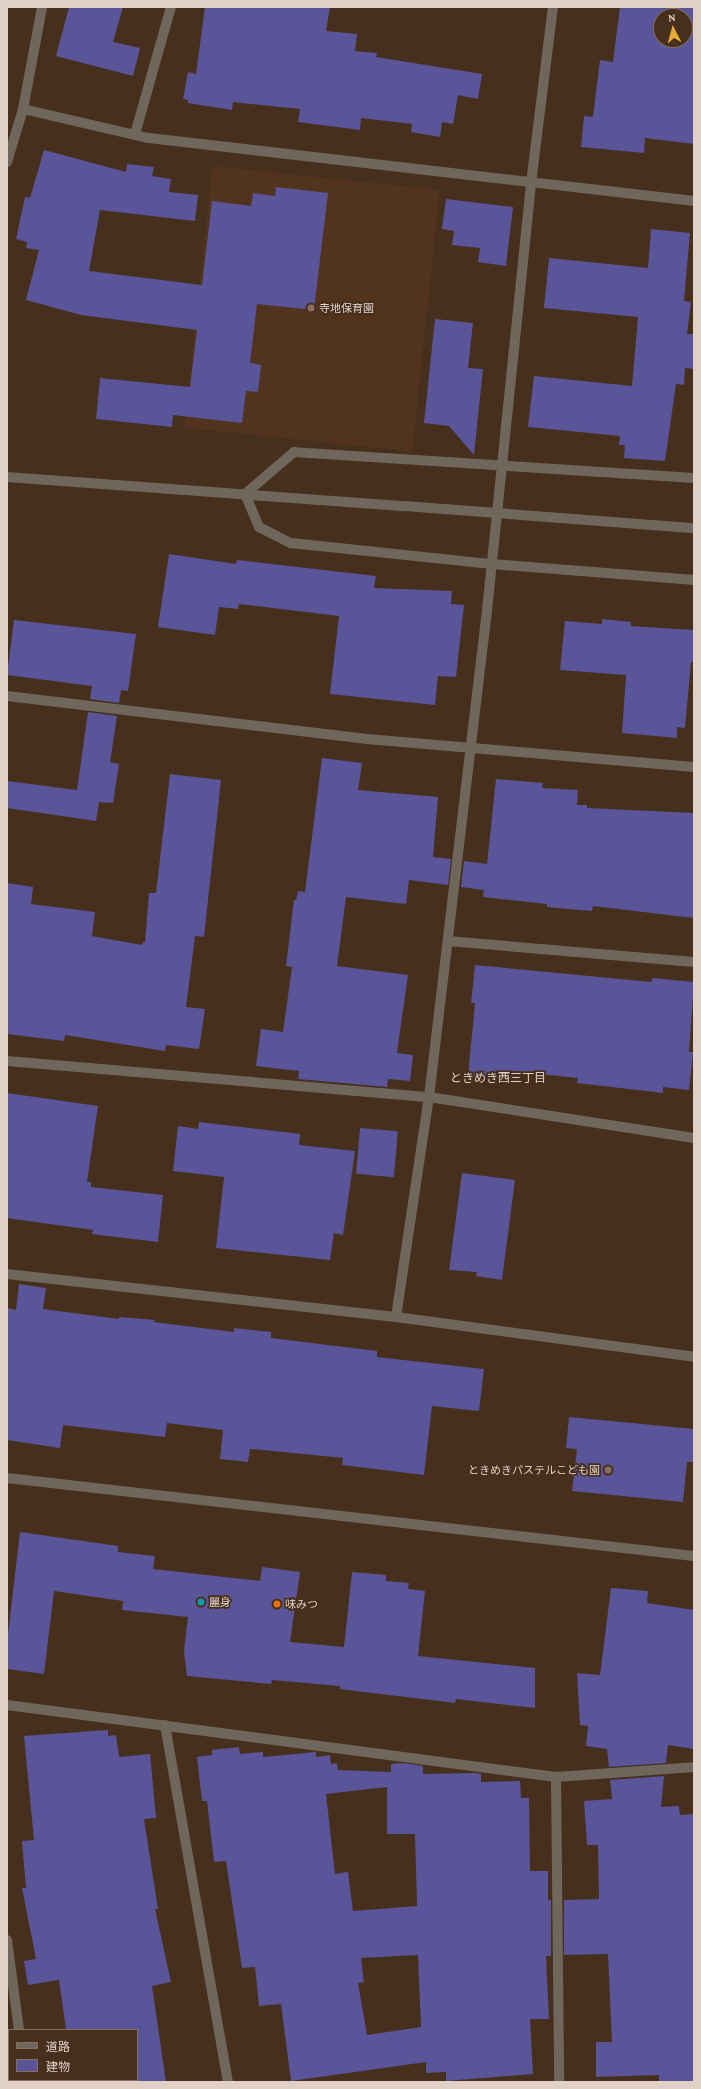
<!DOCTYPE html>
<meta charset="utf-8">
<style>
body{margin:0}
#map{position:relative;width:701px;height:2089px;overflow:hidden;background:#472f1d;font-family:"Crimson Pro","Noto Sans JP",serif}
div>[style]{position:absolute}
.built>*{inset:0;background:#52341e;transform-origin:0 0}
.building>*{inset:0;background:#5a5498;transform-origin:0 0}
.minor>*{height:10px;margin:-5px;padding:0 5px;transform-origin:5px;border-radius:5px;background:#6f675b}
.minor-bridge>*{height:10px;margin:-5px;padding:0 5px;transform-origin:5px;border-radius:5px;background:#6f675b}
.dots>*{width:11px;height:11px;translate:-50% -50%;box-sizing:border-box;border:2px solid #472f1d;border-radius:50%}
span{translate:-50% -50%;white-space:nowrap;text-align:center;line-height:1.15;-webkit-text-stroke:3.5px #472f1d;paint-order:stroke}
.poi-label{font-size:11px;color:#e0d0c6}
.left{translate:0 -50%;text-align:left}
.right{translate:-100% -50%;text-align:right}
.neighbourhood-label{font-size:12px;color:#e0d0c6}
.frame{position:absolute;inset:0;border:8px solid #e0d0c6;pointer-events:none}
.legend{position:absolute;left:8px;top:2029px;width:130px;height:52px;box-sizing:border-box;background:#472f1d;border:1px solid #846f61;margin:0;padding:5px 7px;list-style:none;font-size:12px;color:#e0d0c6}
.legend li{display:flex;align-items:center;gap:8px;height:20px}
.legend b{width:20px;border:1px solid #846f61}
.north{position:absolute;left:653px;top:8px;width:40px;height:40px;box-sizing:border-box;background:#472f1d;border:1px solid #846f61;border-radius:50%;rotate:354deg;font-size:11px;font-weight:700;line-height:16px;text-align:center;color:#e0d0c6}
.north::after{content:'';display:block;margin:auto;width:14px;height:18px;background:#e9ab38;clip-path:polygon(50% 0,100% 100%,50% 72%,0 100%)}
</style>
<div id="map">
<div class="built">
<i style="left:212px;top:166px;width:229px;height:263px;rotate:6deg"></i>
</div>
<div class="building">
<i style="clip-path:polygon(69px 7px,123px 7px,113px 42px,140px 48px,133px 76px,56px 56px)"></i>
<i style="clip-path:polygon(205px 7px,330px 7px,326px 31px,357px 34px,355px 51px,377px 53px,376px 57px,482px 74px,478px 99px,458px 95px,453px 124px,442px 122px,440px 137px,411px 132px,412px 124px,361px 118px,360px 130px,298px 122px,300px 109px,233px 102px,232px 110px,188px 103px,188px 100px,183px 99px,188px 72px,196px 74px)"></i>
<i style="clip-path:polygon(evenodd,620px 7px,694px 7px,694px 144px,645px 138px,644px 153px,581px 147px,584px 116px,593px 117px,600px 60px,613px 62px,620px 7px,661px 16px,685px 16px,685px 40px,661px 40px,661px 16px)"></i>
<i style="clip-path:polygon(44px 150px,126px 172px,127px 164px,154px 167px,152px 176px,171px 179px,169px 192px,198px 195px,195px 221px,100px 210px,89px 271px,202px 285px,212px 201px,251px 206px,253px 193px,275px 196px,276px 187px,328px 193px,314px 310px,257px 304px,250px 363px,261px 365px,258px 392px,246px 391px,242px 423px,173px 415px,172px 427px,96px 419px,100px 378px,190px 387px,197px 330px,81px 315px,26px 300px,39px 250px,26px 248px,27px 242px,16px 239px,25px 197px,30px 198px)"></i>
<i style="clip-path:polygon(446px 199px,513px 207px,506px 266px,478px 262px,480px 248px,452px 245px,454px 231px,442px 229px)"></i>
<i style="clip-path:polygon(651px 229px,690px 233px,684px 301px,691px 302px,687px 334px,694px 334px,694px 369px,685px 368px,684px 385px,676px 384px,665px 461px,624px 458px,625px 445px,619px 445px,620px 436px,528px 427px,534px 376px,632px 386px,638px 317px,544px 308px,549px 258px,648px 268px)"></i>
<i style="clip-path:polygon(435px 319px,473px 323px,468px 368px,483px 369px,474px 455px,449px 426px,424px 423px)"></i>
<i style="clip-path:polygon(169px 554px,236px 564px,237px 560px,376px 576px,374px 588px,452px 591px,451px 604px,464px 605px,456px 677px,438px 676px,435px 705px,330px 694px,339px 616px,239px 604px,238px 609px,219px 607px,215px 635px,158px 627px)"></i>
<i style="clip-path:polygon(602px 619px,631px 622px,631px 626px,694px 630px,694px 662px,691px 662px,685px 728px,677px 727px,677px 738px,622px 733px,626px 675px,560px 670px,565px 621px,602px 624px)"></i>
<i style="clip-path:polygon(14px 620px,136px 634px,128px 691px,121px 690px,119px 703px,90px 699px,92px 686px,7px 675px)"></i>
<i style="clip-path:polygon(88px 712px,117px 716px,110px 762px,119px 764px,113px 803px,99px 802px,96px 821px,7px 808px,7px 781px,77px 790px)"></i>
<i style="clip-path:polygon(322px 758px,362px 763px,358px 790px,438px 797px,433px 857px,451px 859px,448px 885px,409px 880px,406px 904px,346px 897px,337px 966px,408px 975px,397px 1053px,413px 1055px,410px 1081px,388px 1079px,387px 1087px,298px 1079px,299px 1071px,256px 1066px,261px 1029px,283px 1032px,292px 967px,286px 966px,294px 900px,296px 900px,298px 891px,305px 892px)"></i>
<i style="clip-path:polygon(170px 774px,221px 780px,204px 937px,195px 936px,186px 1007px,205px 1009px,199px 1049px,166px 1045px,165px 1051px,65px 1035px,64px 1041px,7px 1034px,7px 883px,33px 887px,31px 904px,95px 912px,92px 936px,142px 945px,143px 942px,145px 942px,149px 893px,156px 893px)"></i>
<i style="clip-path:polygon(496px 779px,543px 783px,542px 788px,578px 790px,577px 805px,587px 805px,587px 808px,694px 813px,694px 918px,593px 906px,592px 911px,547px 907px,547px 904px,483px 897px,484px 890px,461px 887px,464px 861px,487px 864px)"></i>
<i style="clip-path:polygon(475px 965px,652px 982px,652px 978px,694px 982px,689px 1052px,693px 1052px,689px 1090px,663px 1087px,663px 1093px,577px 1083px,578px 1078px,512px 1071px,512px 1080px,468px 1076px,475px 1003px,471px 1003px)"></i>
<i style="clip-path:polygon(7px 1093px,98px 1106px,87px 1182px,91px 1182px,91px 1187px,163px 1195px,158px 1242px,92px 1234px,93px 1230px,7px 1218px)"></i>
<i style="clip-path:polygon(199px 1122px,300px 1134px,299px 1145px,355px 1151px,343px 1235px,334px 1233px,330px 1260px,216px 1248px,224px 1177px,173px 1171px,178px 1126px,198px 1129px)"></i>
<i style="left:360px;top:1128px;width:38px;height:46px;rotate:5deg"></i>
<i style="clip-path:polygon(462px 1173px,515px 1180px,502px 1280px,476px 1276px,477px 1272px,449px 1270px)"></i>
<i style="clip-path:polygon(19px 1284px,46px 1288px,43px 1309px,119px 1319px,119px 1317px,155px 1320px,154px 1322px,234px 1332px,234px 1328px,271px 1332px,271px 1338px,377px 1351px,377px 1357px,484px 1369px,479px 1411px,432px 1406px,424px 1475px,342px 1465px,343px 1458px,263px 1450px,250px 1449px,248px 1462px,220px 1459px,223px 1430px,167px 1423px,165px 1437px,63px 1425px,60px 1448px,7px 1440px,7px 1308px,16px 1310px)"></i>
<i style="clip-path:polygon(569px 1417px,694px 1429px,694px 1462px,687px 1462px,683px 1502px,572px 1491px,577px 1449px,566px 1448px)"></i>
<i style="clip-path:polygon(20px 1532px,118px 1546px,118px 1552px,155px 1556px,153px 1569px,260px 1581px,262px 1567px,300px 1572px,290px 1642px,344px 1647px,352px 1572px,386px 1575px,386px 1581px,409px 1583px,408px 1589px,425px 1591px,418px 1656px,535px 1668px,535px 1708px,456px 1699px,455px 1703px,340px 1689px,340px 1686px,272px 1680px,271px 1684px,187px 1676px,184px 1651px,188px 1617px,122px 1610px,123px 1601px,54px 1591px,44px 1674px,7px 1669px,7px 1643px)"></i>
<i style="clip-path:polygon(611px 1588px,648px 1591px,647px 1603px,694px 1610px,694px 1749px,668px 1745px,666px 1763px,609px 1767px,607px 1749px,586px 1746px,588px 1726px,580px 1725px,577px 1673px,600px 1675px)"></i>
<i style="clip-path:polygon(108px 1730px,108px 1736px,116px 1735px,119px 1757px,150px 1754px,156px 1818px,144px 1819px,158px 1909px,155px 1909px,171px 1982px,152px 1986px,166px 2082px,137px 2082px,137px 2030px,66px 2030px,59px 1980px,28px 1985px,24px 1961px,36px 1959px,22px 1888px,26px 1888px,22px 1841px,34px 1840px,24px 1736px)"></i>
<i style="clip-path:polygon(evenodd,239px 1747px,240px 1754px,263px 1752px,263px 1757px,316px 1752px,316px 1757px,330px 1755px,331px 1764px,337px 1763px,338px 1770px,391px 1772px,391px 1764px,403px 1763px,423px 1766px,423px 1774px,476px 1773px,481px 1774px,481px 1782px,520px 1781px,521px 1798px,529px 1798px,530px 1871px,548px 1871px,548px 1900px,551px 1900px,551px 1956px,546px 1956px,549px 2019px,530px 2019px,533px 2074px,446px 2081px,446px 2072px,426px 2073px,426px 2062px,291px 2081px,281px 2004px,259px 2006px,255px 1967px,242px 1968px,226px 1861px,214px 1862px,207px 1801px,202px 1801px,197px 1757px,212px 1755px,212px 1750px,239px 1747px,387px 1787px,387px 1834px,415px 1834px,417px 1906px,353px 1911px,348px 1872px,335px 1874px,326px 1794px,387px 1787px,239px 1747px,418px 1955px,421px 2027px,367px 2035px,358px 1983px,364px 1982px,361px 1958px,418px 1955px)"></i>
<i style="clip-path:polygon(664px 1776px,661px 1807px,679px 1806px,680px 1815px,694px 1814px,694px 2081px,659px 2082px,659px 2075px,596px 2077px,596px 2042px,612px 2042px,608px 1954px,564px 1955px,564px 1900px,599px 1899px,598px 1845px,587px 1845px,584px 1801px,612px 1799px,610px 1780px)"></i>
</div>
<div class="minor">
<i style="left:23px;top:109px;width:129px;rotate:13deg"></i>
<i style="left:149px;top:138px;width:549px;rotate:6.59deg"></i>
<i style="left:135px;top:134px;width:132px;rotate:-74.2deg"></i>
<i style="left:7px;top:162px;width:55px;rotate:-73.2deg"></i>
<i style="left:23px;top:109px;width:104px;rotate:-79.4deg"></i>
<i style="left:7px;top:477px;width:399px;rotate:4.2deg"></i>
<i style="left:694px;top:478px;width:401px;rotate:-176.3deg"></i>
<i style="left:294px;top:452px;width:65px;rotate:139.4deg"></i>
<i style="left:245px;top:494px;width:36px;rotate:67deg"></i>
<i style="left:259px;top:527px;width:36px;rotate:27deg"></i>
<i style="left:291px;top:543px;width:202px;rotate:6deg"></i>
<i style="left:492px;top:564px;width:203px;rotate:4.5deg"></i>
<i style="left:7px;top:696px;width:363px;rotate:6.8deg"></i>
<i style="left:367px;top:739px;width:328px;rotate:4.9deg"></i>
<i style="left:448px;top:941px;width:247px;rotate:4.9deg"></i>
<i style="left:7px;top:1061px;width:424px;rotate:4.9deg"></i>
<i style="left:429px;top:1097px;width:268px;rotate:8.8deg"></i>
<i style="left:7px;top:1274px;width:391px;rotate:6.3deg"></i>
<i style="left:396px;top:1317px;width:301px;rotate:7.6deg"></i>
<i style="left:396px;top:1317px;width:222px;rotate:-81.5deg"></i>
<i style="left:429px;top:1097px;width:480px;rotate:-83.2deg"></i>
<i style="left:486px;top:620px;width:439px;rotate:-84.1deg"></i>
<i style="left:531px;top:183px;width:177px;rotate:-82.9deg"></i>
<i style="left:7px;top:1478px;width:691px;rotate:6.48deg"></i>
<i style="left:7px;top:1705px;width:554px;rotate:7.47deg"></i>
<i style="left:556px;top:1777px;width:138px;rotate:-4.1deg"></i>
<i style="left:165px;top:1725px;width:363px;rotate:80deg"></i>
<i style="left:556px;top:1777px;width:305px;rotate:89.4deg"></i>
<i style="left:7px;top:1940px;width:91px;rotate:82.4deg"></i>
<i style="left:26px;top:2080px;width:2px;rotate:90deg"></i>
</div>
<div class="minor-bridge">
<i style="left:405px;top:506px;width:290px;rotate:4.4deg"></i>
</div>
<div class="dots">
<i style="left:311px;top:308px;background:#8d6e63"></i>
<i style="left:608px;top:1470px;background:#8d6e63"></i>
<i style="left:201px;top:1602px;background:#0f9aa8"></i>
<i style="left:277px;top:1604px;background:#e8710a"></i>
</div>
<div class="poi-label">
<span class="left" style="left:319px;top:308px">寺地保育園</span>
<span class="right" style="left:600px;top:1470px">ときめきパステルこども園</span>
<span class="left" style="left:209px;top:1602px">麗身</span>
<span class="left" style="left:285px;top:1604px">味みつ</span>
</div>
<div class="neighbourhood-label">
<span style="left:498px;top:1079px">ときめき西三丁目</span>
</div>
<div class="frame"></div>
<ul class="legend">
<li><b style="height:5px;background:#6f675b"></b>道路</li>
<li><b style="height:11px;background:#5a5498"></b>建物</li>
</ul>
<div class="north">N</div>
</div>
